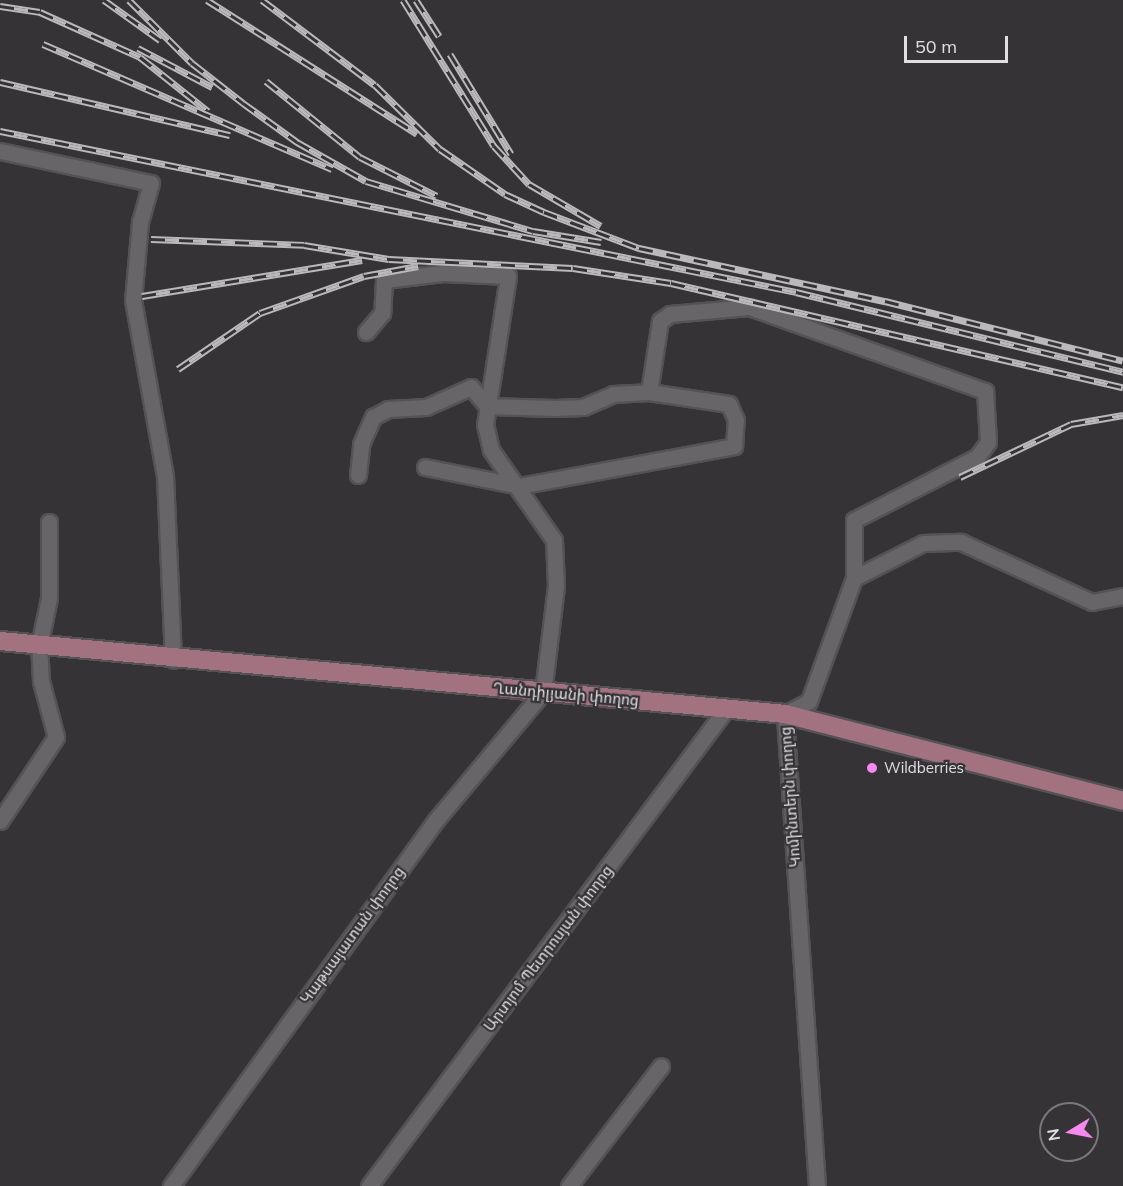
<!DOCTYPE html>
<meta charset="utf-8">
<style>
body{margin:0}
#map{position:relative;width:1123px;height:1186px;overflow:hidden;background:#363337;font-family:Mulish,"Noto Sans Armenian",sans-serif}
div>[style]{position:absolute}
.roads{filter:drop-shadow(2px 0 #545255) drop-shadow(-2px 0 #545255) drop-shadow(0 2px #545255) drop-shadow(0 -2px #545255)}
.minor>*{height:15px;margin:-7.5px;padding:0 7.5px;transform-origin:7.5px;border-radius:7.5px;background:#686569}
.major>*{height:18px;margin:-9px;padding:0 9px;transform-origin:9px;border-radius:9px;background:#a37281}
.rail>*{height:7px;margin-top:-3.5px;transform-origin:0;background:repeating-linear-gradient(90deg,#363337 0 14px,#bbb9bc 0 28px);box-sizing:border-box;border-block:2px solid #bbb9bc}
.dots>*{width:16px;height:16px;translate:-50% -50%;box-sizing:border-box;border:3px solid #363337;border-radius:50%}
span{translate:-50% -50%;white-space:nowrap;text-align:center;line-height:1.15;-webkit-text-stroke:4.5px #363337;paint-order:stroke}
.street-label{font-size:15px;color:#e0dfe1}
.poi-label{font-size:15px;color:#e0dfe1}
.left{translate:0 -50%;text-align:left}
.north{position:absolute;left:1039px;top:1102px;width:60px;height:60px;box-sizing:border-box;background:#363337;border:2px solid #7a787b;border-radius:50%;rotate:260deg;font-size:16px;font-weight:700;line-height:24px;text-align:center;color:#e0dfe1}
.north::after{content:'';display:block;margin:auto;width:21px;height:27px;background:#f689ed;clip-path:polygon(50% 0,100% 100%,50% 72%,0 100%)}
.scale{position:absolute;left:904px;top:36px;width:104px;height:27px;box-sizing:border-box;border:3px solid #e0dfe1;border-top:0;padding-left:8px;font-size:18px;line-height:21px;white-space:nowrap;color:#e0dfe1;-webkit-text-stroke:4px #363337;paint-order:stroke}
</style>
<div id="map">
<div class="roads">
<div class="minor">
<i style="left:0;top:151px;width:154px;rotate:12deg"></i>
<i style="left:151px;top:183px;width:41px;rotate:105.8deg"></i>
<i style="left:140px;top:222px;width:78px;rotate:95.1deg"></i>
<i style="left:133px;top:300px;width:179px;rotate:79.7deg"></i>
<i style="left:165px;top:476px;width:184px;rotate:87.5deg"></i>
<i style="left:425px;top:467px;width:96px;rotate:11.4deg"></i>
<i style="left:519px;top:486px;width:219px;rotate:-10.5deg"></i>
<i style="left:734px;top:446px;width:26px;rotate:-86deg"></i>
<i style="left:736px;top:420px;width:17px;rotate:-114deg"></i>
<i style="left:729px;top:404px;width:81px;rotate:-171.5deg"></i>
<i style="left:358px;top:475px;width:31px;rotate:-84deg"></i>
<i style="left:361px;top:444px;width:30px;rotate:-66deg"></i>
<i style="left:373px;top:417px;width:17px;rotate:-28deg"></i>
<i style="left:388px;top:409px;width:38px;rotate:-3deg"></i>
<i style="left:426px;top:407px;width:49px;rotate:-24deg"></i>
<i style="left:471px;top:387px;width:25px;rotate:50deg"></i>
<i style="left:487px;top:406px;width:68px;rotate:1.7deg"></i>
<i style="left:555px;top:408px;width:28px;rotate:-2deg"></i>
<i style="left:583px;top:407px;width:33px;rotate:-23deg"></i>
<i style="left:613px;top:394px;width:36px;rotate:-3deg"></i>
<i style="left:649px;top:392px;width:72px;rotate:-81.2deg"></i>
<i style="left:660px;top:321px;width:12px;rotate:-35deg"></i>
<i style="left:670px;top:314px;width:79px;rotate:-5.1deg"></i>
<i style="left:749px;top:307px;width:251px;rotate:19.6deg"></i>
<i style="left:985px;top:391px;width:51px;rotate:86.6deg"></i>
<i style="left:988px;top:442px;width:19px;rotate:126deg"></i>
<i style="left:977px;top:457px;width:138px;rotate:152.9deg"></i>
<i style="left:854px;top:520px;width:58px;rotate:90deg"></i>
<i style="left:0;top:821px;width:101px;rotate:-56.3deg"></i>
<i style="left:56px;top:737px;width:58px;rotate:-105deg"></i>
<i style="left:41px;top:681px;width:35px;rotate:-93deg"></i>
<i style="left:39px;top:646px;width:49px;rotate:-78.2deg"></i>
<i style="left:49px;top:598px;width:76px;rotate:-90deg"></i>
<i style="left:171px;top:1186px;width:452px;rotate:-54.1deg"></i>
<i style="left:436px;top:820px;width:167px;rotate:-50.1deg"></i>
<i style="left:543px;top:692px;width:107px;rotate:-83deg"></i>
<i style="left:556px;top:586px;width:46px;rotate:-92.5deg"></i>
<i style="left:554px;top:540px;width:110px;rotate:-125deg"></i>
<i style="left:491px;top:450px;width:26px;rotate:-103deg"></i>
<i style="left:485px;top:425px;width:151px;rotate:-81.2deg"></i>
<i style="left:508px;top:276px;width:65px;rotate:-177.4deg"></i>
<i style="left:443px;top:273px;width:59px;rotate:173.2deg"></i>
<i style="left:384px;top:280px;width:33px;rotate:93deg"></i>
<i style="left:382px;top:313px;width:25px;rotate:130deg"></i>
<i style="left:369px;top:1186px;width:596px;rotate:-53.19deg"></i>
<i style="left:569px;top:1186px;width:151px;rotate:-52.5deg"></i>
<i style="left:817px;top:1186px;width:473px;rotate:-93.9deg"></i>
<i style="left:785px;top:714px;width:27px;rotate:-28deg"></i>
<i style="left:809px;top:701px;width:131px;rotate:-69.9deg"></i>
<i style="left:854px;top:578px;width:77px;rotate:-26.9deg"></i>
<i style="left:923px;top:543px;width:38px;rotate:-2deg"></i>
<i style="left:961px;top:542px;width:144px;rotate:24.6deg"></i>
<i style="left:1092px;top:602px;width:32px;rotate:-11deg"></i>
</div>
<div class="major">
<i style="left:0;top:641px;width:788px;rotate:5.31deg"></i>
<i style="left:785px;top:714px;width:349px;rotate:14.4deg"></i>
</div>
</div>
<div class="rail">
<i style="left:104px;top:0;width:69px;rotate:35.5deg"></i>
<i style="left:129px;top:0;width:89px;rotate:45deg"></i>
<i style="left:192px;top:63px;width:65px;rotate:38.1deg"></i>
<i style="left:243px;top:103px;width:67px;rotate:35.8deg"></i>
<i style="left:297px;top:142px;width:79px;rotate:29.5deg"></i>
<i style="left:366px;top:181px;width:174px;rotate:16.7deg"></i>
<i style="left:533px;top:231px;width:69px;rotate:9.2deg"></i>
<i style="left:207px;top:0;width:249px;rotate:32.5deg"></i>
<i style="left:262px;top:0;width:141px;rotate:37deg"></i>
<i style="left:375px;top:85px;width:91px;rotate:44.6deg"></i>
<i style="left:440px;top:149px;width:79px;rotate:34.7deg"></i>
<i style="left:505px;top:194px;width:43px;rotate:24.8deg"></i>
<i style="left:544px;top:212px;width:102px;rotate:20.8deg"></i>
<i style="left:639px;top:248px;width:252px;rotate:12.2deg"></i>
<i style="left:885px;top:301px;width:245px;rotate:14.1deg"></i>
<i style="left:403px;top:0;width:172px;rotate:58.1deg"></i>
<i style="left:494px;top:146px;width:52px;rotate:47.4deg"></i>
<i style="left:529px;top:184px;width:83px;rotate:30.3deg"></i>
<i style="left:416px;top:0;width:43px;rotate:57.4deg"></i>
<i style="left:0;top:6px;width:40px;rotate:8.5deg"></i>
<i style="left:40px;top:12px;width:110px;rotate:24.2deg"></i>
<i style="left:140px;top:57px;width:87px;rotate:38.5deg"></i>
<i style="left:43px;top:44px;width:315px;rotate:23.4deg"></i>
<i style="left:138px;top:48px;width:84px;rotate:27.8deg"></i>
<i style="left:450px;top:54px;width:117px;rotate:58.6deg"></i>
<i style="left:266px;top:81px;width:121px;rotate:39deg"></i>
<i style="left:360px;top:157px;width:86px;rotate:26.9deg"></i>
<i style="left:0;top:82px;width:236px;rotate:13deg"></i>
<i style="left:0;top:131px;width:812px;rotate:11.43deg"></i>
<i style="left:796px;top:292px;width:337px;rotate:13.7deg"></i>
<i style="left:151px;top:239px;width:153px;rotate:2.2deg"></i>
<i style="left:304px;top:245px;width:86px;rotate:9.4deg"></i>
<i style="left:389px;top:259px;width:184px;rotate:2.8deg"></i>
<i style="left:573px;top:268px;width:99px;rotate:8.7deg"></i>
<i style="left:671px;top:283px;width:464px;rotate:13deg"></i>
<i style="left:142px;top:296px;width:223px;rotate:-9.3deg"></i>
<i style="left:178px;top:369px;width:99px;rotate:-34.3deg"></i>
<i style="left:260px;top:313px;width:110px;rotate:-19.6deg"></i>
<i style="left:364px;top:276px;width:55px;rotate:-10.5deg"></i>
<i style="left:960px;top:477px;width:123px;rotate:-25.5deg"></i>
<i style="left:1071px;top:424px;width:53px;rotate:-9.8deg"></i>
</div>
<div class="dots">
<i style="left:872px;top:768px;background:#f689ed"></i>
</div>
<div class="street-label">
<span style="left:566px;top:694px;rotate:5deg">Ղանդիլյանի փողոց</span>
<span style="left:790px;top:797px;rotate:-94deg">Կոմինտերն փողոց</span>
<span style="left:352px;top:935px;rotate:-54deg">Կաթսայատան փողոց</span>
<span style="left:548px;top:948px;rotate:-53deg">Արտյոմ Պետրոսյան փողոց</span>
</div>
<div class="poi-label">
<span class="left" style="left:884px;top:768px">Wildberries</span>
</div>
<div class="north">N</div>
<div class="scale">50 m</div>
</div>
